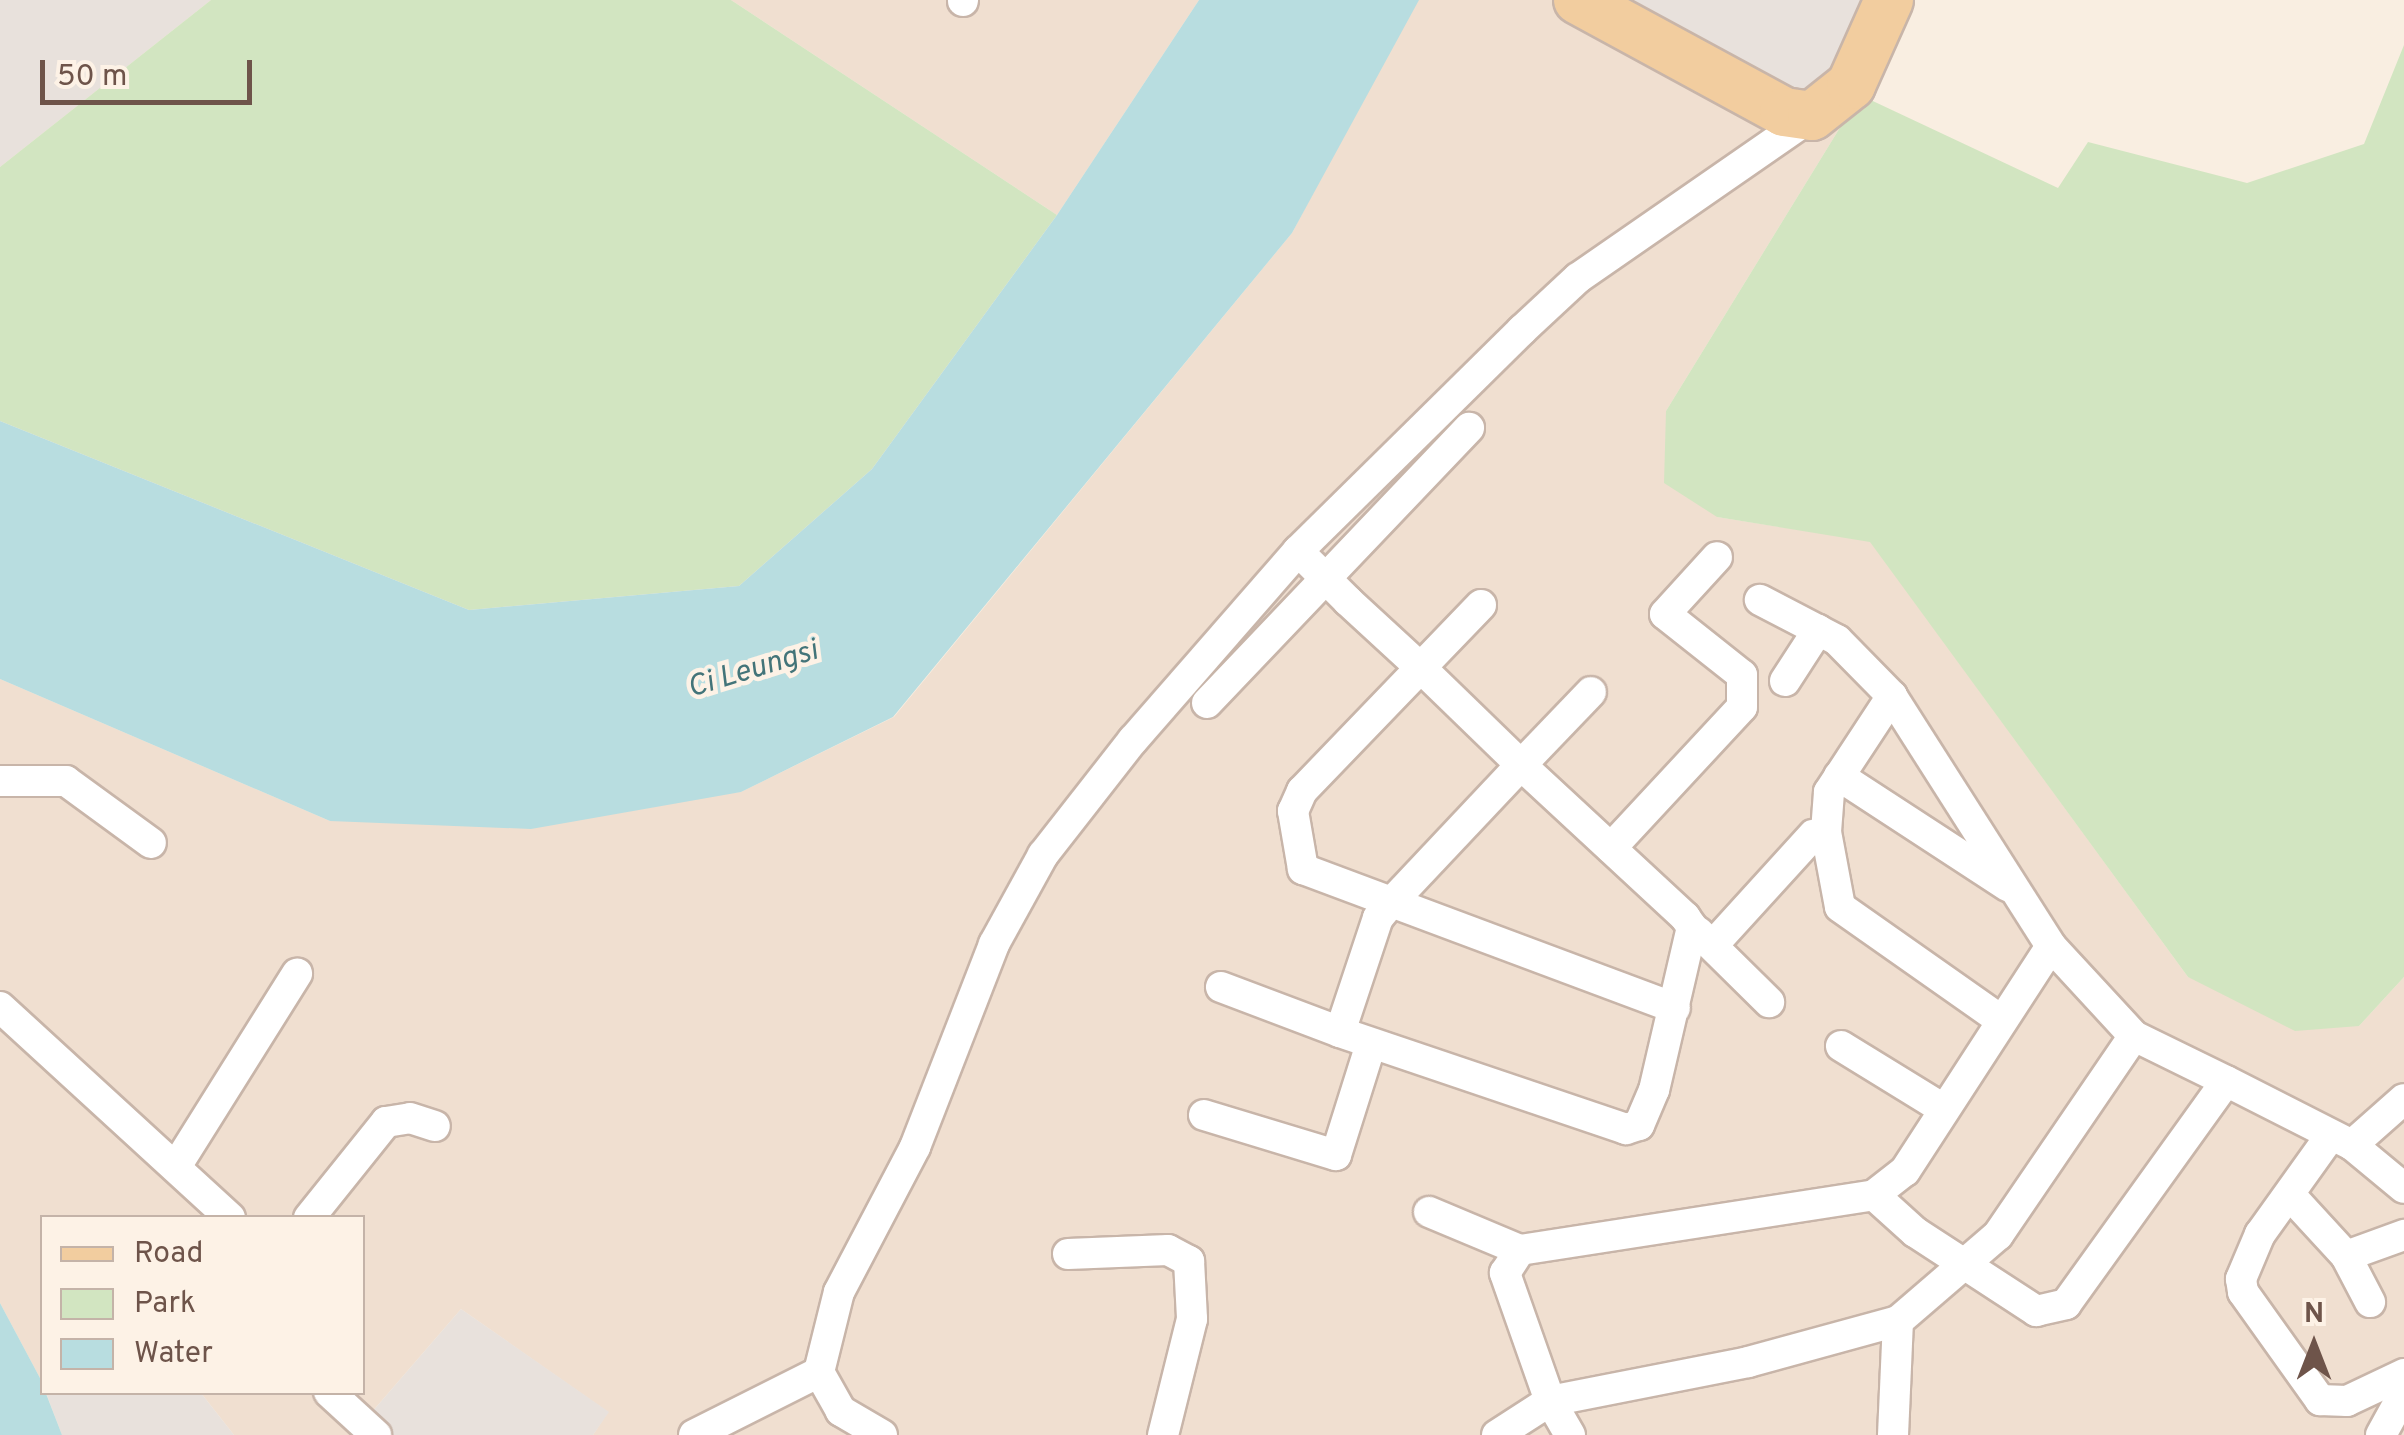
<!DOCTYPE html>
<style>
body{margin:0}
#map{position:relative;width:2404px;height:1435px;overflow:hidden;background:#f9eee1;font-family:Overpass,sans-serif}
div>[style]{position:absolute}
.residential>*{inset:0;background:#f0dfd0}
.industrial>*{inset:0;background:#e8e1dc}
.green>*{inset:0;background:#d2e5c1}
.water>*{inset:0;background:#b8dde0}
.roads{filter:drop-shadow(2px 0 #c8b5a9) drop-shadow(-2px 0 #c8b5a9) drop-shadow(0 2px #c8b5a9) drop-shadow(0 -2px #c8b5a9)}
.street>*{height:30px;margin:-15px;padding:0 15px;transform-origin:15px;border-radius:15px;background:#fff}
.primary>*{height:48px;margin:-24px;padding:0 24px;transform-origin:24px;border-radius:24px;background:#f2cd9f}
span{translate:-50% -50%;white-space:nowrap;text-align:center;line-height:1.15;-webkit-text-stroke:9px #fdf2e6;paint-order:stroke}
.water-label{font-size:30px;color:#437479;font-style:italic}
.legend{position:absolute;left:40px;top:1215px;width:325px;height:180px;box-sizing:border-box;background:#fdf2e6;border:2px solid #c4b3a8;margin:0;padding:12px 18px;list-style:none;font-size:30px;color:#6e544a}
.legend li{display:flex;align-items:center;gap:20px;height:50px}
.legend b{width:50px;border:2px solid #c4b3a8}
.north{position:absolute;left:2264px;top:1295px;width:100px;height:100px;-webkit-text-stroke:8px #fdf2e6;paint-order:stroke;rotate:0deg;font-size:28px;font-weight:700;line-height:40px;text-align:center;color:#6e544a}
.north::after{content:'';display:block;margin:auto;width:35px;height:45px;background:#6e544a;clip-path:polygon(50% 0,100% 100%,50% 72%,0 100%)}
.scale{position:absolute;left:40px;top:60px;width:212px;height:45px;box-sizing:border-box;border:5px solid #6e544a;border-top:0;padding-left:12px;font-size:30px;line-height:35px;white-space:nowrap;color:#6e544a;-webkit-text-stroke:8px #fdf2e6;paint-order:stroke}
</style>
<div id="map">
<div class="residential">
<i style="clip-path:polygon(731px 0,1199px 0,1057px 215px)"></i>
<i style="clip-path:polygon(1414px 0,1578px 0,1860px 95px,1666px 411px,1717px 517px,1870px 541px,2188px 977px,2359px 1026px,2404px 977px,2404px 1435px,593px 1435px,608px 1412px,461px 1309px,352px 1435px,234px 1435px,201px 1393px,362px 1392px,362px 1218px,42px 1218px,40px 1378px,0 1303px,0 679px,330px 821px,741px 792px,894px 717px,1292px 233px)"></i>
</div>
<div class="industrial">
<i style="clip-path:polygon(0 0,211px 0,0 167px)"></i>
<i style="clip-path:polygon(1578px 0,1904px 0,1860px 95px,1762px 99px)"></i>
<i style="clip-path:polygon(461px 1309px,609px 1412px,593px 1435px,352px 1435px)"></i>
<i style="clip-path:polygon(46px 1393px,201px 1393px,234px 1435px,62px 1435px)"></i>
</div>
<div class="green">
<i style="clip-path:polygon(211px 0,731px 0,1057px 215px,872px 469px,739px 586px,469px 610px,0 421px,0 167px)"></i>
<i style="clip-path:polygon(2404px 45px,2404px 977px,2359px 1026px,2295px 1031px,2188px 977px,1870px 542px,1717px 517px,1664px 483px,1666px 411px,1860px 95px,2058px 188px,2088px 142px,2247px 183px,2364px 144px)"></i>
</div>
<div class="water">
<i style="clip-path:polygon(1199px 0,1419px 0,1292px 233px,893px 717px,741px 792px,531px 829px,330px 821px,0 679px,0 421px,469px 610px,739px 586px,872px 469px,1057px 215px)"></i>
<i style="clip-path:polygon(0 1303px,40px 1378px,62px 1435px,0 1435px)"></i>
</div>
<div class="roads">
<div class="street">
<i style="left:963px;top:1px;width:1px;rotate:-90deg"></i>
<i style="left:1298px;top:551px;width:71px;rotate:45deg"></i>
<i style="left:1348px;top:601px;width:100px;rotate:42.6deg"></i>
<i style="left:1422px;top:669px;width:138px;rotate:44.1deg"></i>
<i style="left:1521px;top:765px;width:224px;rotate:42.8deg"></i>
<i style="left:1685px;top:917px;width:12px;rotate:55deg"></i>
<i style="left:1692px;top:927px;width:167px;rotate:103.1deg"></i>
<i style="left:1654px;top:1090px;width:38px;rotate:113deg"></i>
<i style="left:1639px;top:1125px;width:14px;rotate:163deg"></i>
<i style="left:1626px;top:1129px;width:302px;rotate:-161.3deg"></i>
<i style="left:1340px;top:1032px;width:120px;rotate:-71.6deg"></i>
<i style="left:1378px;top:918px;width:17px;rotate:-50deg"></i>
<i style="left:1389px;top:905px;width:192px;rotate:-46.7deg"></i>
<i style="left:1521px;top:765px;width:101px;rotate:-46.2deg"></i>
<i style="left:1481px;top:605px;width:258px;rotate:133.9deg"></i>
<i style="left:1302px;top:791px;width:22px;rotate:114deg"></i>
<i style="left:1293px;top:811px;width:59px;rotate:80.2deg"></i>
<i style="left:1303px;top:869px;width:397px;rotate:20.5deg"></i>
<i style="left:1785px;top:681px;width:61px;rotate:-57.1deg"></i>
<i style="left:1892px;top:696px;width:115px;rotate:123.3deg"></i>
<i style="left:1829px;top:792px;width:40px;rotate:94.3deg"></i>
<i style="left:1826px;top:832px;width:76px;rotate:79.4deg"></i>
<i style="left:1840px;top:907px;width:193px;rotate:35.1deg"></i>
<i style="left:1207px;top:703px;width:380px;rotate:-46.4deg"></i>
<i style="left:1839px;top:776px;width:202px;rotate:33.1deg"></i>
<i style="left:0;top:781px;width:66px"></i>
<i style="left:66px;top:781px;width:105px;rotate:36.1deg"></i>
<i style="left:1611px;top:848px;width:192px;rotate:-47.1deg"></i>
<i style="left:1742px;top:707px;width:32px;rotate:-90deg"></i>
<i style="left:1742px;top:675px;width:98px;rotate:-141.6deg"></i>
<i style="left:1665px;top:614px;width:77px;rotate:-47.6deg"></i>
<i style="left:1698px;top:932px;width:100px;rotate:44.6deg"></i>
<i style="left:1713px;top:945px;width:149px;rotate:-47.7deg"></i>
<i style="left:1221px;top:987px;width:127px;rotate:20.7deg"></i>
<i style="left:0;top:1007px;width:312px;rotate:42.5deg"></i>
<i style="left:1841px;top:1046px;width:116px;rotate:31.6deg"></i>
<i style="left:2226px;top:1081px;width:141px;rotate:26.9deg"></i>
<i style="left:2352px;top:1145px;width:67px;rotate:39.6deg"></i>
<i style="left:1204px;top:1115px;width:138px;rotate:16.9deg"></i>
<i style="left:1336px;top:1155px;width:116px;rotate:-72.5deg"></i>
<i style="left:2331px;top:1135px;width:122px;rotate:125.6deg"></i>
<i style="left:2260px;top:1234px;width:49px;rotate:112.9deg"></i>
<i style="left:2241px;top:1279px;width:13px;rotate:81deg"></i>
<i style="left:2243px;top:1292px;width:133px;rotate:54.5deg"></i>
<i style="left:2320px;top:1400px;width:27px;rotate:2deg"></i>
<i style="left:2347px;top:1401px;width:63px;rotate:-25.3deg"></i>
<i style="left:2352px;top:1145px;width:69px;rotate:-41.5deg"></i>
<i style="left:177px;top:1165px;width:226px;rotate:-57.9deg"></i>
<i style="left:1874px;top:1195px;width:39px;rotate:-38deg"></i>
<i style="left:1905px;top:1171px;width:268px;rotate:-57deg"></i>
<i style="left:2290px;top:1195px;width:83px;rotate:47.4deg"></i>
<i style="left:2346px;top:1256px;width:62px;rotate:-19.9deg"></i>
<i style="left:1429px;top:1212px;width:99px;rotate:22.7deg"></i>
<i style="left:309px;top:1218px;width:123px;rotate:-51.3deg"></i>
<i style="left:386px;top:1122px;width:24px;rotate:-9deg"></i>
<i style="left:410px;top:1118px;width:26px;rotate:18deg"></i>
<i style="left:1068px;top:1254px;width:100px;rotate:-2.3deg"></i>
<i style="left:1168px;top:1250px;width:24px;rotate:28deg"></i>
<i style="left:1189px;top:1261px;width:58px;rotate:87deg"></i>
<i style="left:1192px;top:1319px;width:120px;rotate:104deg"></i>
<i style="left:2346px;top:1256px;width:52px;rotate:62.4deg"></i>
<i style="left:329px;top:1392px;width:64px;rotate:42.5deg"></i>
<i style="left:694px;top:1435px;width:140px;rotate:-26.7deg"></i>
<i style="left:882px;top:1435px;width:48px;rotate:-149.7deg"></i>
<i style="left:841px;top:1411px;width:45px;rotate:-119.4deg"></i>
<i style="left:819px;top:1372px;width:82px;rotate:-76deg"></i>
<i style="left:839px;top:1292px;width:164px;rotate:-62.3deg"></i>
<i style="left:915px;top:1147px;width:218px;rotate:-68.7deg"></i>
<i style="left:994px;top:944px;width:102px;rotate:-61.2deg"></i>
<i style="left:1043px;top:855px;width:146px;rotate:-52deg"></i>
<i style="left:1133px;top:740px;width:251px;rotate:-48.9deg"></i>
<i style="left:1298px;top:551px;width:315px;rotate:-44.6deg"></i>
<i style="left:1522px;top:330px;width:76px;rotate:-42.9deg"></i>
<i style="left:1578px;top:278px;width:285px;rotate:-34.7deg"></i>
<i style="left:1497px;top:1435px;width:63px;rotate:-32.7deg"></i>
<i style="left:1550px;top:1401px;width:202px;rotate:-11.1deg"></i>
<i style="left:1748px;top:1362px;width:156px;rotate:-15.3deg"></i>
<i style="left:1898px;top:1321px;width:132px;rotate:-40.7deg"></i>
<i style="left:1998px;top:1235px;width:241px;rotate:-55.7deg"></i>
<i style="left:2134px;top:1036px;width:122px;rotate:-132.7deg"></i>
<i style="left:2051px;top:946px;width:296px;rotate:-122.5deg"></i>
<i style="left:1892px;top:696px;width:78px;rotate:-134.5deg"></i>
<i style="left:1837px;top:640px;width:87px;rotate:-152.5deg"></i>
<i style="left:1570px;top:1435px;width:39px;rotate:-120deg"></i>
<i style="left:1550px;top:1401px;width:136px;rotate:-109.4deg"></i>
<i style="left:1505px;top:1273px;width:27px;rotate:-57deg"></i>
<i style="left:1520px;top:1250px;width:358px;rotate:-8.8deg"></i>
<i style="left:1874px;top:1195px;width:55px;rotate:42.1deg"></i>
<i style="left:1915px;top:1232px;width:145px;rotate:33.1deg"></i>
<i style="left:2036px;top:1311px;width:31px;rotate:-13deg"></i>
<i style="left:2066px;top:1304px;width:274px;rotate:-54.3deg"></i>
<i style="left:2226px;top:1081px;width:102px;rotate:-153.9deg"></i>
<i style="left:1893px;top:1435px;width:114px;rotate:-87.5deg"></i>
<i style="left:2381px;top:1435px;width:48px;rotate:-61.3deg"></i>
</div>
<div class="primary">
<i style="left:1578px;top:0;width:234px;rotate:28.5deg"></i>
<i style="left:1784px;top:112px;width:28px;rotate:8deg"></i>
<i style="left:1812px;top:116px;width:50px;rotate:-38.5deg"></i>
<i style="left:1851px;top:85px;width:93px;rotate:-65.9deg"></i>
</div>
</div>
<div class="water-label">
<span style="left:753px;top:671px;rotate:-17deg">Ci Leungsi</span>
</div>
<ul class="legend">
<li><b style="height:12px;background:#f2cd9f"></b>Road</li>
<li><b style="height:28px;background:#d2e5c1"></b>Park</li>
<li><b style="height:28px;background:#b8dde0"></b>Water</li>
</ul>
<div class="north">N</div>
<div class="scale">50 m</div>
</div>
